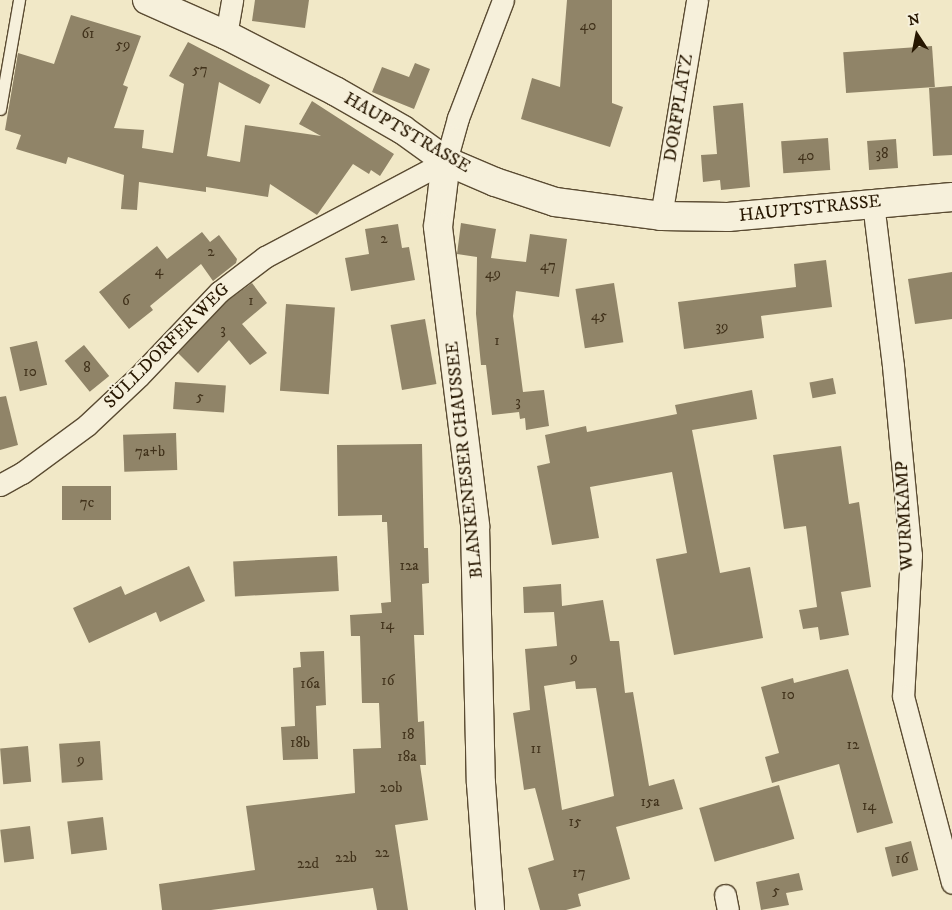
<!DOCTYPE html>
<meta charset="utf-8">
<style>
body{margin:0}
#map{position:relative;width:952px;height:910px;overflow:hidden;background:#f1e8c7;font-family:"IM FELL DW Pica",serif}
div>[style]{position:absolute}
.building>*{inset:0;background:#908468;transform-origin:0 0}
.roads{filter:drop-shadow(1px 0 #5a4b32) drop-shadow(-1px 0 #5a4b32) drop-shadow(0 1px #5a4b32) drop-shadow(0 -1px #5a4b32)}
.lane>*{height:11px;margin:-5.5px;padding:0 5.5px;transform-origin:5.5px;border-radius:5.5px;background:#f6f0db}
.street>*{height:21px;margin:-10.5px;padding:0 10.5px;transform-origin:10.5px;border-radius:10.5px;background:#f6f0db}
.secondary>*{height:28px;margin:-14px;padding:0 14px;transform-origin:14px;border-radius:14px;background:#f6f0db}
span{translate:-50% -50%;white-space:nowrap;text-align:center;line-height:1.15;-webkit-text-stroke:4px #f6f0db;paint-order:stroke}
.number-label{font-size:15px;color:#41321b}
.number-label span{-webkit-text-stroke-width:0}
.street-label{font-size:18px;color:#271701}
.north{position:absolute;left:892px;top:10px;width:50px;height:50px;-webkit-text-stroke:4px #f6f0db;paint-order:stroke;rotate:349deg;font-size:14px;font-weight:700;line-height:20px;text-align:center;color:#271701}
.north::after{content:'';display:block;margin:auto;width:18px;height:22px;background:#271701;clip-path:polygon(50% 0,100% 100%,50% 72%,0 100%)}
</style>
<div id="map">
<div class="building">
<i style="clip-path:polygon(255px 0,309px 0,305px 28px,252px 21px)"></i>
<i style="clip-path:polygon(567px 0,612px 0,612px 103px,623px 107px,610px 147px,521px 119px,532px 78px,560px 87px)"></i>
<i style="clip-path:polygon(71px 15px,141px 36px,123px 85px,128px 87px,114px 128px,144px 130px,142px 148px,173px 153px,184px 84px,169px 76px,188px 42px,270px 85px,260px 104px,219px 82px,207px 156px,240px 162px,245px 125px,321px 136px,299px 124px,312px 101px,394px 154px,380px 176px,371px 170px,369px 174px,353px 164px,317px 215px,270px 184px,268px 197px,206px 187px,206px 192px,139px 182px,137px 210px,121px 209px,124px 175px,68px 157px,66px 164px,16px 149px,21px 135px,5px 130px,18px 53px,54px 64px)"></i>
<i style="left:932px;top:46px;width:41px;height:89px;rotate:86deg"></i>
<i style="clip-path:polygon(415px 63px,430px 69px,414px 109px,372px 92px,382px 67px,409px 77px)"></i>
<i style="clip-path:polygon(952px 86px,952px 155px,933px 156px,929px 88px)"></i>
<i style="clip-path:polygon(743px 103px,750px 187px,721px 190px,720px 180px,703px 182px,701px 155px,717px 154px,713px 106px)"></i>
<i style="left:828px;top:138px;width:32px;height:47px;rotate:86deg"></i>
<i style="left:896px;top:139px;width:29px;height:29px;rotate:86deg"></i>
<i style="clip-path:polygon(461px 223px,496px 229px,491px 258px,526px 262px,530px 234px,567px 239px,559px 297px,516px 291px,513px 316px,523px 392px,544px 390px,549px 426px,526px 430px,525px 418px,520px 419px,519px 412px,492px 415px,486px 365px,481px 365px,476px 314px,477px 257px,457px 254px)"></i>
<i style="clip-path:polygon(398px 224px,402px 248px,409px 247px,415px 280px,351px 291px,345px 258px,369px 254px,365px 229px)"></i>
<i style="clip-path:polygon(202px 232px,210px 242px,219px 235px,237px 259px,236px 263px,213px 281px,201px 264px,150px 306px,153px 310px,129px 329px,99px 292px,157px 246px,167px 259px)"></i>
<i style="clip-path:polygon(826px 260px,832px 307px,761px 316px,764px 338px,684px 349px,678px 302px,796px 287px,794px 264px)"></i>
<i style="clip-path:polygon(952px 272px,952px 319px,915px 324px,908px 279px)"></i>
<i style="clip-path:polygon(252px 283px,267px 303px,242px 324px,267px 353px,250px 365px,229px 340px,198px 373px,178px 353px,227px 301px)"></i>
<i style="left:614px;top:283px;width:60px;height:39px;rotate:81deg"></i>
<i style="left:286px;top:304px;width:49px;height:87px;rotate:4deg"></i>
<i style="left:425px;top:319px;width:66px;height:35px;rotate:80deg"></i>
<i style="left:37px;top:341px;width:45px;height:28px;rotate:77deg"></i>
<i style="left:84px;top:345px;width:40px;height:25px;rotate:51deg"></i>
<i style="left:833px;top:378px;width:16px;height:24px;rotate:79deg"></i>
<i style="left:175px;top:382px;width:51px;height:27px;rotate:4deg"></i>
<i style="clip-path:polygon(752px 390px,757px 419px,692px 430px,720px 573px,750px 567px,763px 638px,674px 655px,656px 559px,687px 553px,672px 472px,590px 487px,599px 538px,552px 545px,537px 466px,550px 463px,545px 435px,586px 426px,587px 432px,677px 414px,675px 405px)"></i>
<i style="clip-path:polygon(6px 396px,18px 445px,0 450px,0 397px)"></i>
<i style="left:176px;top:433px;width:37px;height:53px;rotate:88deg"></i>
<i style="clip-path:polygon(422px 444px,424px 548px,428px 548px,429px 583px,422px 584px,424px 635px,414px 635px,418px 722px,424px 721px,426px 765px,420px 765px,428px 820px,395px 825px,408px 910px,377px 910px,373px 888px,211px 910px,162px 910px,159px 884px,255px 870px,246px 806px,355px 793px,353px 749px,381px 748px,379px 703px,362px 703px,360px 636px,351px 636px,350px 615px,382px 613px,381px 603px,391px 602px,387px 522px,382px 522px,382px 515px,338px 516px,337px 445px)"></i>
<i style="clip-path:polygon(841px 446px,849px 504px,859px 502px,871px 587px,841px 592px,849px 635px,820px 640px,818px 627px,803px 629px,799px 610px,817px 607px,806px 526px,784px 529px,773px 455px)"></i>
<i style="left:111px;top:486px;width:34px;height:49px;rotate:90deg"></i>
<i style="left:337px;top:556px;width:35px;height:104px;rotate:87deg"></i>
<i style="clip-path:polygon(189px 566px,205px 601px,160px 622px,156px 612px,89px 643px,73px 608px,121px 586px,125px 595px)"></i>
<i style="clip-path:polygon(evenodd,561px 584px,562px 606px,603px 600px,610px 641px,619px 641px,625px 693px,633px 692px,649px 786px,674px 779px,683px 809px,616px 827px,630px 879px,578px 894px,581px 906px,566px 910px,540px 910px,528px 868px,554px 860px,535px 788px,524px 790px,513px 713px,530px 710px,525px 649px,557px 646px,554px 612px,524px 613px,523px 587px,561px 584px,575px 681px,576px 689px,596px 688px,614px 796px,562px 810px,544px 686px,575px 681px)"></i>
<i style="clip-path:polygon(324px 651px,326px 705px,316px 706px,318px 759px,283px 760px,281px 727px,295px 726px,293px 668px,301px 667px,300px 652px)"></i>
<i style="clip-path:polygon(848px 669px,893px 823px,857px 833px,839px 764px,772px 783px,765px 757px,779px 753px,761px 687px,793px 678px,794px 683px)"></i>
<i style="left:100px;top:741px;width:39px;height:41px;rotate:86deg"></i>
<i style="left:28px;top:746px;width:36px;height:28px;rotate:85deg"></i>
<i style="left:779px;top:785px;width:56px;height:83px;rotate:74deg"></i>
<i style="left:103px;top:817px;width:33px;height:36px;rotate:83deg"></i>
<i style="left:30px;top:826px;width:33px;height:30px;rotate:83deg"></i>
<i style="left:911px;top:841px;width:30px;height:27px;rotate:76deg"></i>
<i style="clip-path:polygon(799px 873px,803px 890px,786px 893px,789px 905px,761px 910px,756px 882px)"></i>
</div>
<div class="roads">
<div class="lane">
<i style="left:0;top:109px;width:111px;rotate:-80.1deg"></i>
</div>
<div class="street">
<i style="left:226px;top:35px;width:36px;rotate:-80deg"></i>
<i style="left:873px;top:203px;width:164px;rotate:83deg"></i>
<i style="left:893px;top:366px;width:190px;rotate:84.6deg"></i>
<i style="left:911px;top:555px;width:141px;rotate:93.2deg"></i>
<i style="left:903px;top:696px;width:193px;rotate:75.3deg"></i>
<i style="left:661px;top:216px;width:219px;rotate:-80.5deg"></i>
<i style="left:0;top:485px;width:25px;rotate:-29deg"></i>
<i style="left:22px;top:473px;width:81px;rotate:-36.4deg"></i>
<i style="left:87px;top:425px;width:71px;rotate:-43.3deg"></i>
<i style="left:139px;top:376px;width:116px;rotate:-46.4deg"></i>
<i style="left:219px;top:292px;width:58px;rotate:-37.3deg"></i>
<i style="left:265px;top:257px;width:205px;rotate:-27.9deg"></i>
<i style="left:446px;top:161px;width:45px;rotate:-74.4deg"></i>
<i style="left:458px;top:118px;width:126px;rotate:-69.1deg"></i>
<i style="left:725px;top:895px;width:15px;rotate:79deg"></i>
</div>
<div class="secondary">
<i style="left:147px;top:0;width:86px;rotate:23.9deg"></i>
<i style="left:226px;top:35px;width:123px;rotate:27.2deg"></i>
<i style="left:335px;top:91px;width:78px;rotate:29.8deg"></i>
<i style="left:403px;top:130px;width:53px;rotate:35.8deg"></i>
<i style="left:446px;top:161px;width:53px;rotate:23.2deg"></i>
<i style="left:495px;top:182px;width:63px;rotate:18.4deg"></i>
<i style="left:555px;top:202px;width:107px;rotate:7.5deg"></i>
<i style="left:661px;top:216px;width:67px;rotate:0.9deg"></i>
<i style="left:728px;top:217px;width:225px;rotate:-5.1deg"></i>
<i style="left:446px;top:161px;width:66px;rotate:96.9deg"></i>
<i style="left:438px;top:227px;width:301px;rotate:82.9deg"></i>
<i style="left:475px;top:526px;width:257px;rotate:88.7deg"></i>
<i style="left:481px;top:783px;width:127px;rotate:85.9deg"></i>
</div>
</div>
<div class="number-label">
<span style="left:588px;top:26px">40</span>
<span style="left:88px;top:34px">61</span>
<span style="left:123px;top:45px">59</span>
<span style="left:200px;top:70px">57</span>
<span style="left:882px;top:154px">38</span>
<span style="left:806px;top:156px">40</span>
<span style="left:384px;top:239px">2</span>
<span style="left:211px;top:252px">2</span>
<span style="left:548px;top:266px">47</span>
<span style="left:159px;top:271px">4</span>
<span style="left:493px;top:274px">49</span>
<span style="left:126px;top:301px">6</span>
<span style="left:251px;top:301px">1</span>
<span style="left:599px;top:316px">45</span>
<span style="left:722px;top:327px">39</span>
<span style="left:223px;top:330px">3</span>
<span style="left:497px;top:341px">1</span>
<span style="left:87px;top:368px">8</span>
<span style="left:30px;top:372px">10</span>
<span style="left:200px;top:397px">5</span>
<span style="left:518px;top:402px">3</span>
<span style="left:150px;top:452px">7a+b</span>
<span style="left:87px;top:503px">7c</span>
<span style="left:409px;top:566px">12a</span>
<span style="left:387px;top:625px">14</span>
<span style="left:574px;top:658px">9</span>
<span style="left:388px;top:681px">16</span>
<span style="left:310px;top:684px">16a</span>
<span style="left:788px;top:695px">10</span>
<span style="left:408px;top:735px">18</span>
<span style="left:300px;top:743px">18b</span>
<span style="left:853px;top:745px">12</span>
<span style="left:536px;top:749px">11</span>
<span style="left:407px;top:757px">18a</span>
<span style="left:81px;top:760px">9</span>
<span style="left:391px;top:788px">20b</span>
<span style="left:650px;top:802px">15a</span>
<span style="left:869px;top:806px">14</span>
<span style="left:575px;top:822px">15</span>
<span style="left:382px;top:853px">22</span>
<span style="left:346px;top:858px">22b</span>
<span style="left:902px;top:859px">16</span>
<span style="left:308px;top:864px">22d</span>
<span style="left:579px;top:873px">17</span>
<span style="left:776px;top:891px">5</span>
</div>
<div class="street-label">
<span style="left:679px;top:108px;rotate:-81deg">DORFPLATZ</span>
<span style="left:407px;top:133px;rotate:30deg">HAUPTSTRASSE</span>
<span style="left:810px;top:209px;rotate:-6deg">HAUPTSTRASSE</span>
<span style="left:167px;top:346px;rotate:-45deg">SÜLLDORFER WEG</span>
<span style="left:465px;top:460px;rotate:-96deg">BLANKENESER CHAUSSEE</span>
<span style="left:905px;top:516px;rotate:-93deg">WURMKAMP</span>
</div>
<div class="north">N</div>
</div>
